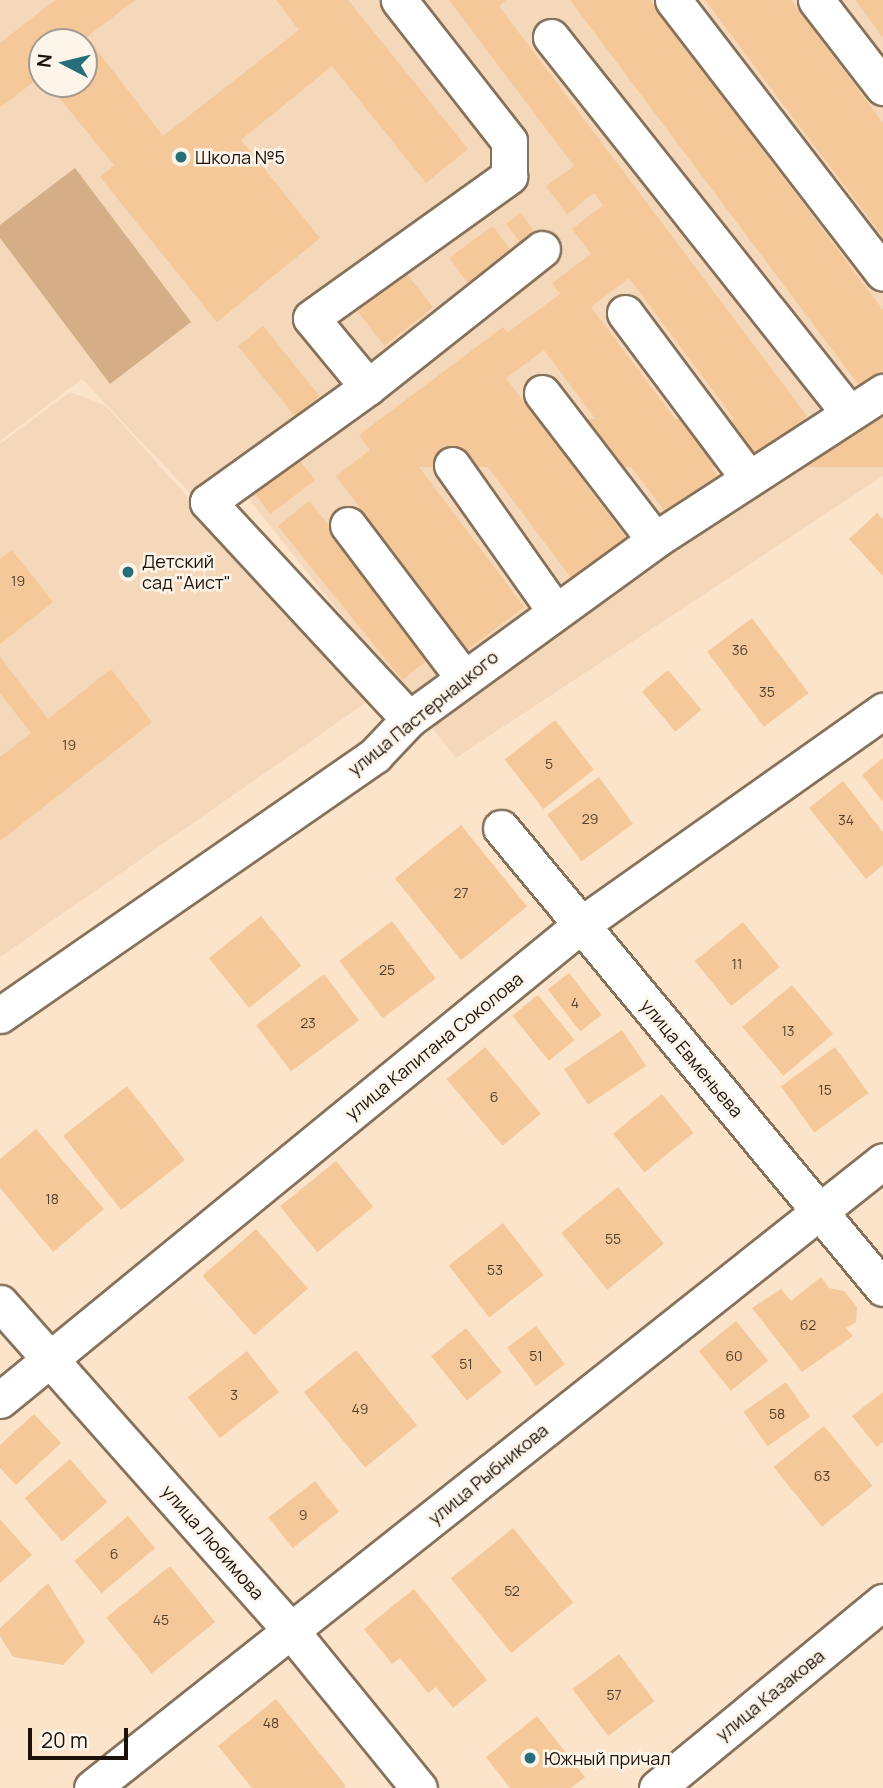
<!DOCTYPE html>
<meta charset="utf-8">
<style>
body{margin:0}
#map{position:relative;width:883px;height:1788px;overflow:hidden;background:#fce4cb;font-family:Manrope,sans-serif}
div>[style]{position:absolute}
.built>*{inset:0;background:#f5d7b9}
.green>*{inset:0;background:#d4ae86}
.building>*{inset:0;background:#f5c899;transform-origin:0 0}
.roads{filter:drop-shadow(2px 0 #86715b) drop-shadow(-2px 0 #86715b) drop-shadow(0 2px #86715b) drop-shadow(0 -2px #86715b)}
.minor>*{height:35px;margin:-17.5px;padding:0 17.5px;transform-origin:17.5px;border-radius:17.5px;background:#fff}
.dots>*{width:19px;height:19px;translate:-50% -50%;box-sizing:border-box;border:4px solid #fdf4ea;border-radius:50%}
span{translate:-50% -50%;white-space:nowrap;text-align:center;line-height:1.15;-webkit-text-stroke:5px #fdf4ea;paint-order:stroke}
.number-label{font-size:14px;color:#52402e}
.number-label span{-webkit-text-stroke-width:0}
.poi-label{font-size:18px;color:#1b130a}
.left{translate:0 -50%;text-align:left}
.street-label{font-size:18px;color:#1b130a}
.north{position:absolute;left:28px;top:28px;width:70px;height:70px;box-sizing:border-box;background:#fdf4ea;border:2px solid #a39a90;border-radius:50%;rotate:277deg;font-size:19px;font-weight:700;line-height:28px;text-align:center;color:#1b130a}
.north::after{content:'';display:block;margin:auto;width:24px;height:32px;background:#266e7a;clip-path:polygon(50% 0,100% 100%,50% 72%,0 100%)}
.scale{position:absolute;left:28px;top:1728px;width:100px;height:32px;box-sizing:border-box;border:4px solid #1b130a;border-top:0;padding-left:9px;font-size:21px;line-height:24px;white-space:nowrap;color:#1b130a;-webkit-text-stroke:5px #fdf4ea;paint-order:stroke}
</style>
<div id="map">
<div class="built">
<i style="clip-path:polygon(evenodd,0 0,883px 0,883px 476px,456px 758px,223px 467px,191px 494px,82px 379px,0 441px,0 0,42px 42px,84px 42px,84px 84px,42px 84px,42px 42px)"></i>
<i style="clip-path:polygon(70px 392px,106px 406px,370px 700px,0 957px,0 444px)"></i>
</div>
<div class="green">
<i style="clip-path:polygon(75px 168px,191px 322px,110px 384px,0 238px,0 225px)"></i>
</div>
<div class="building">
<i style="clip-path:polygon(55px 0,135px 0,87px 37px,163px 136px,299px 30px,276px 0,348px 0,468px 149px,426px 183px,332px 66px,241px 140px,320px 238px,217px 322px,100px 177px,114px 165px,48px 84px,84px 84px,84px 42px,42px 42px,42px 76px,0 107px,0 43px)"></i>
<i style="clip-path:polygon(449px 0,506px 0,499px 6px,807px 416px,759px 452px,629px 278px,591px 307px,720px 479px,669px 517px,544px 350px,506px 378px,626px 538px,572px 579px,457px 426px,413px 459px,524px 607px,467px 650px,336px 476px,370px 450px,359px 435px,503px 327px,507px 333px,560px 294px,552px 283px,591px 254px,572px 229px,603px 205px,594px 193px,567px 214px,546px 186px,574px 166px)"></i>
<i style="clip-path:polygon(570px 0,650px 0,883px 310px,883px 371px,861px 388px)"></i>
<i style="clip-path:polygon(705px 0,791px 0,883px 123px,883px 237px)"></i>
<i style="clip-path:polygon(855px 0,883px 0,883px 37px)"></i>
<i style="left:521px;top:213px;width:24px;height:18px;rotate:54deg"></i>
<i style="left:493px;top:226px;width:31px;height:54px;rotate:54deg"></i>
<i style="left:400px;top:265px;width:54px;height:62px;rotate:52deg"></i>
<i style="left:263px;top:326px;width:90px;height:32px;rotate:51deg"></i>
<i style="left:883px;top:419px;width:48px;height:472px;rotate:90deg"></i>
<i style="left:292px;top:450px;width:38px;height:56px;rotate:53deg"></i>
<i style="left:309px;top:501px;width:198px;height:40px;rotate:51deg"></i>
<i style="clip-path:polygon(877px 513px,883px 519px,883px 576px,849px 539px)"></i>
<i style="clip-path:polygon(12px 550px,53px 602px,0 644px,0 559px)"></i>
<i style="left:752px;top:618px;width:94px;height:56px;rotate:53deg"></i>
<i style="clip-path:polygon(0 657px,48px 719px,111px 669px,152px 722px,0 841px,0 757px,31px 733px,0 693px)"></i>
<i style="left:668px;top:670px;width:52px;height:34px;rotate:50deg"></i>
<i style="left:555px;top:720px;width:63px;height:64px;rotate:52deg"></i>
<i style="clip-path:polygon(883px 758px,883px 802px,862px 775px)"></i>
<i style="left:599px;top:777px;width:58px;height:64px;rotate:54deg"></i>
<i style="clip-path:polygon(843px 781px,883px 832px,883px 865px,866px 879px,809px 808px)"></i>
<i style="left:461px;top:825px;width:105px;height:85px;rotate:51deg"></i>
<i style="left:261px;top:916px;width:64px;height:67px;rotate:51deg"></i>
<i style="left:392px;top:921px;width:72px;height:66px;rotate:53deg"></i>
<i style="left:743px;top:922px;width:58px;height:62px;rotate:51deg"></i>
<i style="left:569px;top:973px;width:53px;height:27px;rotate:52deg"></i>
<i style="left:324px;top:974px;width:58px;height:85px;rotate:53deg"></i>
<i style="left:792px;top:985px;width:64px;height:65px;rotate:50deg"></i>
<i style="left:538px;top:995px;width:58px;height:33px;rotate:51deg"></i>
<i style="left:622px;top:1030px;width:43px;height:70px;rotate:56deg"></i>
<i style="left:485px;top:1047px;width:87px;height:50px;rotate:50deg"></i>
<i style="left:835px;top:1047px;width:57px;height:67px;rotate:54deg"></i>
<i style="left:127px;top:1086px;width:94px;height:81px;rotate:52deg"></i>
<i style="left:662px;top:1094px;width:50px;height:63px;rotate:51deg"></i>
<i style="clip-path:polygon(36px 1129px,104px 1209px,53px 1252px,0 1188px,0 1159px)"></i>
<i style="left:336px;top:1161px;width:59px;height:72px;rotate:51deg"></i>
<i style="left:618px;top:1187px;width:73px;height:73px;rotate:51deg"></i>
<i style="left:503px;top:1223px;width:66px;height:69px;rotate:52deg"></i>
<i style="left:256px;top:1229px;width:79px;height:71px;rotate:49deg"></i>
<i style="clip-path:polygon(821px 1277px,829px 1288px,844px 1291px,857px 1307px,856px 1322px,846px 1328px,853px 1336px,802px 1372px,752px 1308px,781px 1289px,791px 1301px)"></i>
<i style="left:736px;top:1321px;width:51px;height:48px;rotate:51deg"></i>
<i style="left:536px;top:1326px;width:48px;height:36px;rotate:53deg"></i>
<i style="left:466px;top:1328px;width:57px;height:45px;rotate:51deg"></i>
<i style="left:356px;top:1350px;width:97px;height:67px;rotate:51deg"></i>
<i style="left:247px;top:1351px;width:52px;height:75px;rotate:52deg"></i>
<i style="left:786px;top:1382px;width:42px;height:52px;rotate:55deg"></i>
<i style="clip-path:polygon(883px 1392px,883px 1442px,877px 1447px,852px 1416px)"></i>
<i style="clip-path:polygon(34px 1414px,61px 1443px,16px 1485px,0 1468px,0 1445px)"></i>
<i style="left:824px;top:1426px;width:77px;height:65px;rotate:51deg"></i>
<i style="left:70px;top:1459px;width:57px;height:60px;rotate:49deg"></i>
<i style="left:315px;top:1481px;width:39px;height:59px;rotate:52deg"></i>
<i style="left:128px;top:1516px;width:42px;height:70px;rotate:50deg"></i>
<i style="clip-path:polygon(0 1519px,32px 1555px,0 1583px)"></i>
<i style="left:513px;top:1528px;width:96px;height:80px;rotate:51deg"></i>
<i style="left:170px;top:1566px;width:72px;height:82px;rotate:51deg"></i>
<i style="clip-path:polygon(48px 1583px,85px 1642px,63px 1665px,13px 1657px,0 1636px,0 1628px)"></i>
<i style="clip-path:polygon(414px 1589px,487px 1680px,453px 1708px,436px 1687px,428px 1693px,400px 1658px,392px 1664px,364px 1629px)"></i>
<i style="left:619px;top:1654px;width:59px;height:58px;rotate:53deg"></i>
<i style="clip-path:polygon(276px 1699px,346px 1786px,344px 1788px,252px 1788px,218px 1746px)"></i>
<i style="clip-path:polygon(537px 1716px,585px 1777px,571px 1788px,510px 1788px,486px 1757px)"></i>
</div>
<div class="roads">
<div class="minor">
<i style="left:673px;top:0;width:344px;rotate:52.4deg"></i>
<i style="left:816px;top:0;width:110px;rotate:52.4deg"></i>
<i style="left:551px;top:37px;width:480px;rotate:51.6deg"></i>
<i style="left:625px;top:313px;width:207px;rotate:53.2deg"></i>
<i style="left:368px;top:387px;width:89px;rotate:-129.6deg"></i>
<i style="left:311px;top:318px;width:244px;rotate:-35.6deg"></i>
<i style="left:509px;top:176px;width:35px;rotate:-90deg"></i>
<i style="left:509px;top:141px;width:179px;rotate:-128deg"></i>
<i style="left:542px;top:393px;width:185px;rotate:52.5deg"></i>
<i style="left:452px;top:465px;width:179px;rotate:54.8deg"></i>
<i style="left:348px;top:525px;width:191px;rotate:52.9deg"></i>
<i style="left:409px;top:719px;width:296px;rotate:-132.8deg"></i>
<i style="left:208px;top:502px;width:197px;rotate:-35.7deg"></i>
<i style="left:368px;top:387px;width:222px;rotate:-38.4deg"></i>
<i style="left:501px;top:828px;width:598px;rotate:50.29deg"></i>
<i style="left:0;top:1015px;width:456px;rotate:-34.7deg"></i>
<i style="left:375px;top:755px;width:50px;rotate:-46.6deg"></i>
<i style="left:409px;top:719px;width:304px;rotate:-36deg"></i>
<i style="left:655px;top:540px;width:272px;rotate:-33deg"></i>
<i style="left:0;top:1303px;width:440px;rotate:48.4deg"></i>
<i style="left:292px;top:1632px;width:201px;rotate:50.9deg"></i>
<i style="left:0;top:1400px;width:752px;rotate:-39.28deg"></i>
<i style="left:582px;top:924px;width:369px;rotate:-35.3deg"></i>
<i style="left:92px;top:1788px;width:1009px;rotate:-38.4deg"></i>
<i style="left:657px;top:1788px;width:293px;rotate:-39.5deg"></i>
</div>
</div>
<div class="dots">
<i style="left:181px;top:157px;background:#266e7a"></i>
<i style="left:128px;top:572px;background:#266e7a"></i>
<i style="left:530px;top:1758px;background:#266e7a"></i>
</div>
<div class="number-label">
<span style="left:18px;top:581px">19</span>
<span style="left:740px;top:650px">36</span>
<span style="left:767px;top:692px">35</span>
<span style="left:69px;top:745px">19</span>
<span style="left:549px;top:764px">5</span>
<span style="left:590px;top:819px">29</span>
<span style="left:846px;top:820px">34</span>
<span style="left:461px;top:893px">27</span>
<span style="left:737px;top:964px">11</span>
<span style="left:387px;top:970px">25</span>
<span style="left:575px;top:1003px">4</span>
<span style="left:308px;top:1023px">23</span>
<span style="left:788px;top:1031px">13</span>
<span style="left:825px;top:1090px">15</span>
<span style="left:494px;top:1097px">6</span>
<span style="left:52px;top:1199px">18</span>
<span style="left:613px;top:1239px">55</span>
<span style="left:495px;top:1270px">53</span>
<span style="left:808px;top:1325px">62</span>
<span style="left:536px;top:1356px">51</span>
<span style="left:734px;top:1356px">60</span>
<span style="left:466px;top:1364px">51</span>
<span style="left:234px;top:1395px">3</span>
<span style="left:360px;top:1409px">49</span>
<span style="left:777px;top:1414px">58</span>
<span style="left:822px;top:1476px">63</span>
<span style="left:303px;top:1515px">9</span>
<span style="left:114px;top:1554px">6</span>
<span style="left:512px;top:1591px">52</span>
<span style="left:161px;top:1620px">45</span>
<span style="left:614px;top:1695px">57</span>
<span style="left:271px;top:1723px">48</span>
</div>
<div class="poi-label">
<span class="left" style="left:195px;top:157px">Школа №5</span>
<span class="left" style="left:142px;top:572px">Детский<br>сад "Аист"</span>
<span class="left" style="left:544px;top:1758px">Южный причал</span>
</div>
<div class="street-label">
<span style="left:423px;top:713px;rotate:-39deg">улица Пастернацкого</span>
<span style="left:434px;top:1046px;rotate:-39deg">улица Капитана Соколова</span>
<span style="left:692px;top:1058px;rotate:50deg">улица Евменьева</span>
<span style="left:488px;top:1474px;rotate:-39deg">улица Рыбникова</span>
<span style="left:213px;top:1542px;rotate:49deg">улица Любимова</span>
<span style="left:770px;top:1695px;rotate:-39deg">улица Казакова</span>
</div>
<div class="north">N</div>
<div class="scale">20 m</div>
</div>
